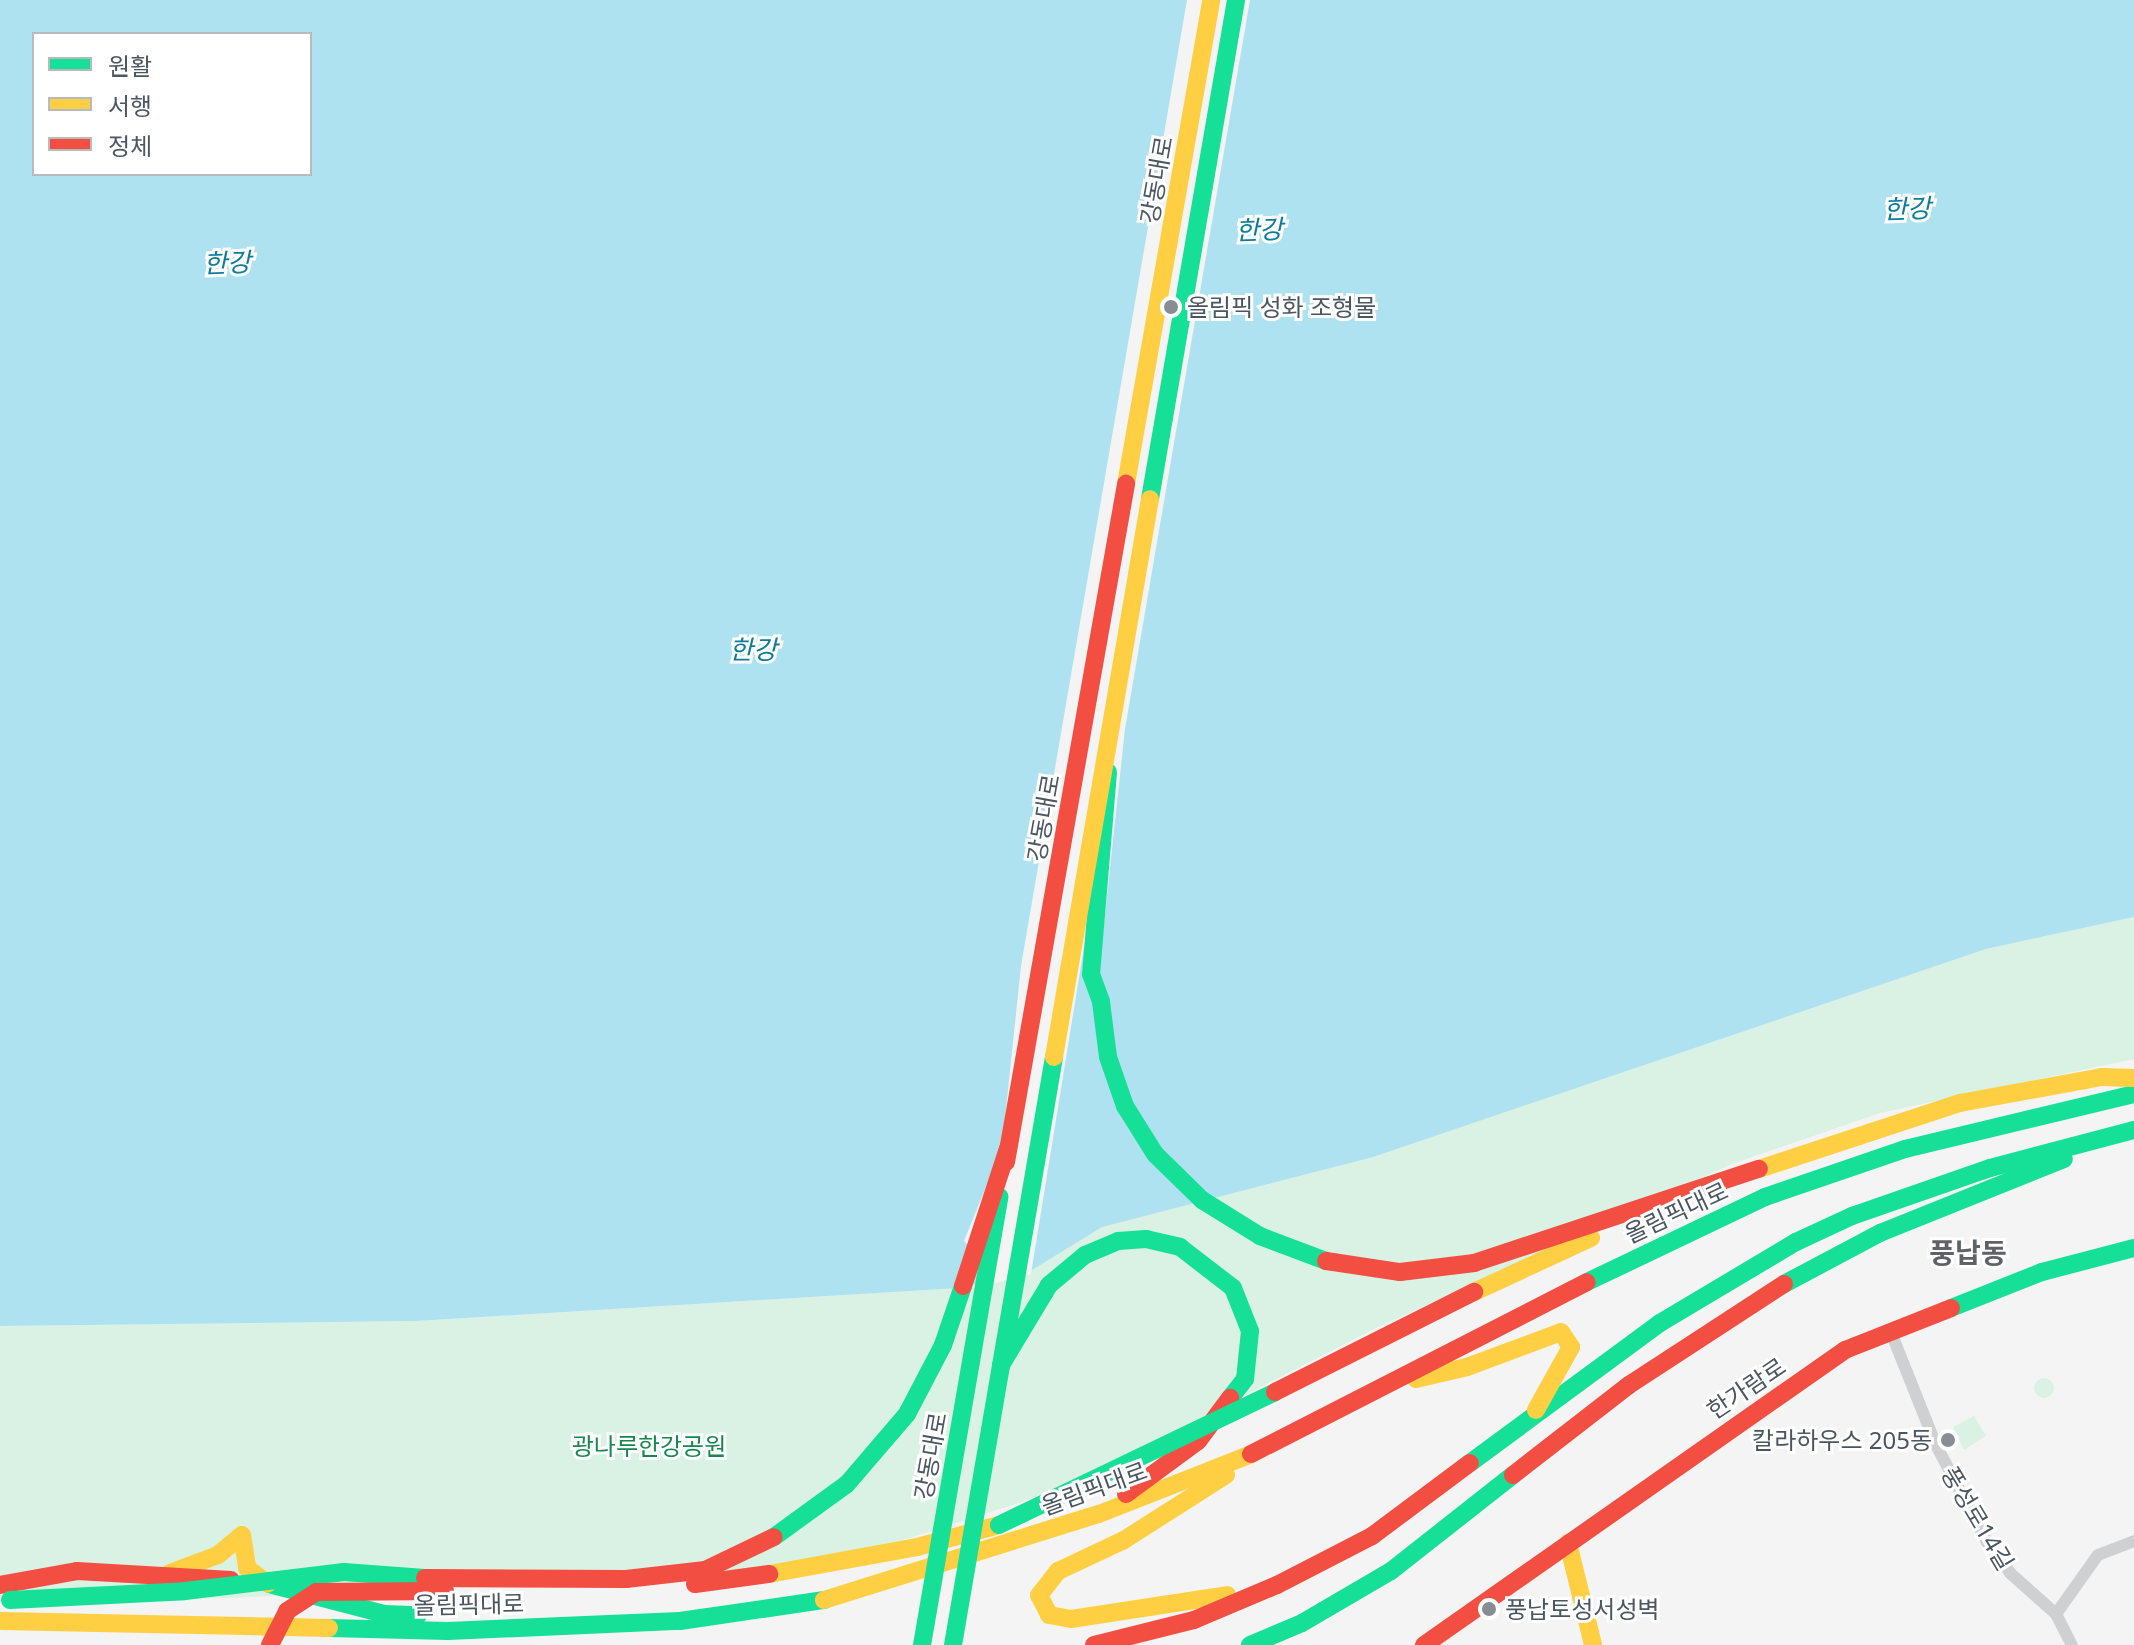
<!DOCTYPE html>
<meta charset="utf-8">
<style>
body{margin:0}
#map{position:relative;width:2134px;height:1645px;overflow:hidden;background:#f4f4f4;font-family:"Noto Sans","Noto Sans KR",sans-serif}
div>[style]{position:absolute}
.green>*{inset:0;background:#d9f2e3}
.round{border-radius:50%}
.water>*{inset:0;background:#aee2f0}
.pier>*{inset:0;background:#f4f4f4}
.street>*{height:12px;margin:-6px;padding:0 6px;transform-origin:6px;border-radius:6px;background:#ced0d2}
.fast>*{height:18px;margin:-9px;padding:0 9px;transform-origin:9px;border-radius:9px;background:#16e098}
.slow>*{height:18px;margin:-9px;padding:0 9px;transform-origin:9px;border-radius:9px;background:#ffcf43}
.jam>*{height:18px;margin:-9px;padding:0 9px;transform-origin:9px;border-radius:9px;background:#f24e42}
.fast-bridge>*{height:18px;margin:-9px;padding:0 9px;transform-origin:9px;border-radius:9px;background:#16e098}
.slow-bridge>*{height:18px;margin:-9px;padding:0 9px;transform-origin:9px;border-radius:9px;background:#ffcf43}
.jam-bridge>*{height:18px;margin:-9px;padding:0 9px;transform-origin:9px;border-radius:9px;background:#f24e42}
.dots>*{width:22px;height:22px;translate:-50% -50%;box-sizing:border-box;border:4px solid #fff;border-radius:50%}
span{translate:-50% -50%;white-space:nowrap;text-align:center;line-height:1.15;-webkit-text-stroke:6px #fff;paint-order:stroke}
.street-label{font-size:24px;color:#4a5661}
.poi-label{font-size:24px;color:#4a5661}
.left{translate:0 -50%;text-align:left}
.right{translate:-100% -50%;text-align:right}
.park-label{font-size:24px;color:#17864f}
.water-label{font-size:26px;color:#0c7c9b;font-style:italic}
.quarter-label{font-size:28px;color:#5f6368;font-weight:700}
.legend{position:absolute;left:32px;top:32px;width:280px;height:144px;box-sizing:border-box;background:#fff;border:2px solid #b7bbc0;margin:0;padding:10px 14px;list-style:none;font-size:24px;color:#4a5661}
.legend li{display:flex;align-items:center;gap:16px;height:40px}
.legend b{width:40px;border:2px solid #b7bbc0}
</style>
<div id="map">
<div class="green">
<i style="clip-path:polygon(2134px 917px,2134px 1059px,1880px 1113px,1732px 1164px,1372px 1330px,1088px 1476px,1019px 1503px,869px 1551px,766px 1574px,228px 1598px,0 1596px,0 1326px,416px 1321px,959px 1288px,1102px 1227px,1418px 1141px,1986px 949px)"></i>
<i class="round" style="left:2034px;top:1378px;width:20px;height:20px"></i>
<i style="clip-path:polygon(1974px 1416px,1986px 1436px,1964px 1450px,1953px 1427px)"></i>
</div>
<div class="water">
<i style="clip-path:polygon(evenodd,0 0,2134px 0,2134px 917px,1986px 949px,1373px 1157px,1102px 1227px,1032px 1270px,959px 1288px,416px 1321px,0 1326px,0 0,34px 34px,310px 34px,310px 174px,34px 174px,34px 34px)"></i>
</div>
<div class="pier">
<i style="clip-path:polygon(1187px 0,1250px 0,1125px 729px,1103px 934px,1084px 947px,1031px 1274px,977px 1288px,981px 1259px,964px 1241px,1002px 1147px,1021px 966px)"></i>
</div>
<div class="street">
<i style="left:1890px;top:1330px;width:124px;rotate:68.2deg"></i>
<i style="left:1936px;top:1445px;width:110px;rotate:62.3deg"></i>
<i style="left:1987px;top:1542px;width:39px;rotate:53deg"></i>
<i style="left:2010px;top:1573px;width:62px;rotate:41.7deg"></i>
<i style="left:2056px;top:1614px;width:35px;rotate:63deg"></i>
<i style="left:2056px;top:1614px;width:72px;rotate:-54.6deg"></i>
<i style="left:2098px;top:1555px;width:39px;rotate:-21deg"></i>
</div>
<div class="fast">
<i style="left:1108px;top:772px;width:203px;rotate:94.8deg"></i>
<i style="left:1091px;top:974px;width:30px;rotate:70deg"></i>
<i style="left:1101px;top:1002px;width:55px;rotate:82.7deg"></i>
<i style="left:1108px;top:1057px;width:52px;rotate:70.9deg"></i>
<i style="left:1125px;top:1106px;width:57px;rotate:58deg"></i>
<i style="left:1155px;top:1154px;width:66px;rotate:44.4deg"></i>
<i style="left:1202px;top:1200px;width:68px;rotate:31.8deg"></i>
<i style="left:1260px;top:1236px;width:71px;rotate:20.7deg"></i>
<i style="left:1587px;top:1282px;width:197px;rotate:-25.5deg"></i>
<i style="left:1765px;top:1197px;width:148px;rotate:-18.9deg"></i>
<i style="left:1905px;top:1149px;width:236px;rotate:-13.5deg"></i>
<i style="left:1784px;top:1284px;width:109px;rotate:-28deg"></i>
<i style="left:1880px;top:1233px;width:198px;rotate:-21.9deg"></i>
<i style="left:1951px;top:1308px;width:98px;rotate:-21.6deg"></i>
<i style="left:2042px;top:1272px;width:95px;rotate:-14.6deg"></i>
<i style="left:1001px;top:1365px;width:93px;rotate:-59deg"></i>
<i style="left:1049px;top:1285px;width:47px;rotate:-39.8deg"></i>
<i style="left:1085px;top:1255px;width:36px;rotate:-23deg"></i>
<i style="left:1118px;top:1241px;width:28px;rotate:-4deg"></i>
<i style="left:1146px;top:1239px;width:35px;rotate:13deg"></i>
<i style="left:1180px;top:1247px;width:67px;rotate:37.7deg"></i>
<i style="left:1233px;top:1288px;width:46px;rotate:68.4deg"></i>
<i style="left:1250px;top:1331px;width:48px;rotate:95.9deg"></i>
<i style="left:1245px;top:1379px;width:24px;rotate:128deg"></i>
<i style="left:1470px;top:1463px;width:236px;rotate:-36.4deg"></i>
<i style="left:1660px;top:1323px;width:158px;rotate:-30.8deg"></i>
<i style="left:1796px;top:1242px;width:62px;rotate:-24.9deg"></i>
<i style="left:1852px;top:1216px;width:146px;rotate:-19.2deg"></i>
<i style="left:1990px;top:1168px;width:149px;rotate:-14.8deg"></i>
<i style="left:269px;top:1584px;width:119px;rotate:14.6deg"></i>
<i style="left:384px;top:1614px;width:34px;rotate:2deg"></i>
<i style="left:329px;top:1628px;width:119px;rotate:1.4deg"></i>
<i style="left:448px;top:1631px;width:232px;rotate:-2.5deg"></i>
<i style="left:680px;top:1621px;width:146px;rotate:-8.3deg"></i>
<i style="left:1250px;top:1645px;width:56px;rotate:-22.9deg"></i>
<i style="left:1302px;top:1623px;width:103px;rotate:-30.3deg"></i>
<i style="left:1391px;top:1571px;width:155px;rotate:-38.2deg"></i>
</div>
<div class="slow">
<i style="left:1759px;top:1169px;width:212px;rotate:-18.2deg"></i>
<i style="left:1960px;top:1103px;width:144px;rotate:-10.4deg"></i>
<i style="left:2102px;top:1077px;width:32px;rotate:2deg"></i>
<i style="left:1474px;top:1292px;width:129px;rotate:-24.8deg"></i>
<i style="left:1416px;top:1379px;width:52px;rotate:-13.2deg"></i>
<i style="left:1467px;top:1367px;width:100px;rotate:-20.4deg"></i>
<i style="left:1561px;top:1332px;width:18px;rotate:56deg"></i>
<i style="left:1571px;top:1347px;width:72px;rotate:119.1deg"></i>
<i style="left:1226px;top:1475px;width:121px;rotate:147.5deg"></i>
<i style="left:1124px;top:1540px;width:73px;rotate:154.8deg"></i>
<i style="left:1058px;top:1571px;width:31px;rotate:128deg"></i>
<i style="left:1039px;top:1595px;width:22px;rotate:63deg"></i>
<i style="left:1049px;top:1615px;width:22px;rotate:10deg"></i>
<i style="left:1071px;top:1619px;width:158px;rotate:-8.7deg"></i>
<i style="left:1568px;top:1543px;width:105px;rotate:76.2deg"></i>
<i style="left:170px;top:1573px;width:51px;rotate:-20.6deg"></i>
<i style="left:218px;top:1555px;width:31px;rotate:-40deg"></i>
<i style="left:242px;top:1535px;width:33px;rotate:81deg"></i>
<i style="left:247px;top:1568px;width:26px;rotate:37deg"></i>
<i style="left:769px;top:1574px;width:150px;rotate:-10.3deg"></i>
<i style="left:917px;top:1547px;width:85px;rotate:-15deg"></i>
<i style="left:824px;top:1600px;width:288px;rotate:-17.4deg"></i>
<i style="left:1099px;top:1514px;width:163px;rotate:-21.5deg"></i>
<i style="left:0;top:1621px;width:329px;rotate:1.2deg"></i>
</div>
<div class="jam">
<i style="left:1326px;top:1261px;width:75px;rotate:8.5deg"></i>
<i style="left:1400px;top:1272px;width:75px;rotate:-6.9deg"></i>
<i style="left:1474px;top:1263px;width:300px;rotate:-18.3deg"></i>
<i style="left:1251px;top:1454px;width:377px;rotate:-27.1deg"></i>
<i style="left:1513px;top:1475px;width:147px;rotate:-37.8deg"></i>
<i style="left:1629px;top:1385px;width:185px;rotate:-33.1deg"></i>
<i style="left:1126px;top:1494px;width:89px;rotate:-36.4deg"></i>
<i style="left:1198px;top:1441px;width:54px;rotate:-53.3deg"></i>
<i style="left:0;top:1585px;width:78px;rotate:-10.3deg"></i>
<i style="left:77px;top:1571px;width:154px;rotate:3.3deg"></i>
<i style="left:1094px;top:1645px;width:103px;rotate:-14deg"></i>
<i style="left:1194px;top:1620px;width:90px;rotate:-22.9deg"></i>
<i style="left:1277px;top:1585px;width:107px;rotate:-27.3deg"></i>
<i style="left:1372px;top:1536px;width:122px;rotate:-36.7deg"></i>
<i style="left:1424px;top:1645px;width:514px;rotate:-35.02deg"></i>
<i style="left:1845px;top:1350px;width:114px;rotate:-21.6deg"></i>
</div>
<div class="fast-bridge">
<i style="left:1150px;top:499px;width:506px;rotate:-80.22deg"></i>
<i style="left:999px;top:1525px;width:306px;rotate:-25.7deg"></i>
<i style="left:774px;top:1537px;width:90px;rotate:-36deg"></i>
<i style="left:847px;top:1484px;width:92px;rotate:-49.4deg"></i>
<i style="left:907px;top:1414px;width:78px;rotate:-62.4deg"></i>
<i style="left:943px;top:1345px;width:62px;rotate:-71.3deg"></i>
<i style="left:10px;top:1600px;width:175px;rotate:-2.9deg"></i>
<i style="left:185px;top:1591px;width:160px;rotate:-6.8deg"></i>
<i style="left:344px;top:1572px;width:81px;rotate:4.2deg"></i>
<i style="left:922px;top:1645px;width:455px;rotate:-80.2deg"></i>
<i style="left:953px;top:1645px;width:597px;rotate:-80.25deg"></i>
</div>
<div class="slow-bridge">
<i style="left:1126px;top:484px;width:491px;rotate:-80deg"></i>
<i style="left:1054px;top:1057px;width:566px;rotate:-80.24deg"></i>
</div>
<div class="jam-bridge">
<i style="left:1006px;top:1162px;width:689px;rotate:-79.96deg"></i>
<i style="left:963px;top:1286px;width:145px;rotate:-71.9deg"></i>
<i style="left:1275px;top:1392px;width:223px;rotate:-26.7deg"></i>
<i style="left:425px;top:1578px;width:201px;rotate:0.3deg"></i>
<i style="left:626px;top:1579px;width:80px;rotate:-6.5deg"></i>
<i style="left:705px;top:1570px;width:76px;rotate:-25.6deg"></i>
<i style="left:695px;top:1584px;width:75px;rotate:-7.7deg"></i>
<i style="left:270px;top:1645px;width:38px;rotate:-63deg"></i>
<i style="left:287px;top:1611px;width:35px;rotate:-33deg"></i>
<i style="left:316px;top:1592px;width:129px;rotate:-0.4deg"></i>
</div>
<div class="dots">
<i style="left:1171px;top:307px;background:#868d94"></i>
<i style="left:1948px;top:1440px;background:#868d94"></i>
<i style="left:1489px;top:1609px;background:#868d94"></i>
</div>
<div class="street-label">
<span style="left:1156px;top:180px;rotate:-80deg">강동대로</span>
<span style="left:1043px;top:818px;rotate:-80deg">강동대로</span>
<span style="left:1676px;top:1212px;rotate:-25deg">올림픽대로</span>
<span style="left:1746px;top:1388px;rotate:-34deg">한가람로</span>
<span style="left:930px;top:1456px;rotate:-80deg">강동대로</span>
<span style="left:1094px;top:1488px;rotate:-20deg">올림픽대로</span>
<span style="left:1978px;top:1518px;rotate:59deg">풍성로14길</span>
<span style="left:469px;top:1604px;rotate:-1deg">올림픽대로</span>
</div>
<div class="poi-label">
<span class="left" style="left:1187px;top:307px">올림픽 성화 조형물</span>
<span class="right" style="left:1932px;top:1440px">칼라하우스 205동</span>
<span class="left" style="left:1505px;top:1609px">풍납토성서성벽</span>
</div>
<div class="park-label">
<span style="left:649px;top:1446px">광나루한강공원</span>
</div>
<div class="water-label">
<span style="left:1907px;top:209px;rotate:-2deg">한강</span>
<span style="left:1259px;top:230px;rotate:-2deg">한강</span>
<span style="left:227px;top:263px;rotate:-2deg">한강</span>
<span style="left:753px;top:650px">한강</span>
</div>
<div class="quarter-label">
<span style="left:1968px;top:1252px">풍납동</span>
</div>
<ul class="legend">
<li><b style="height:10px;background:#16e098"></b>원활</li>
<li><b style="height:10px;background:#ffcf43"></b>서행</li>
<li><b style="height:10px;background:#f24e42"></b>정체</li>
</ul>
</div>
